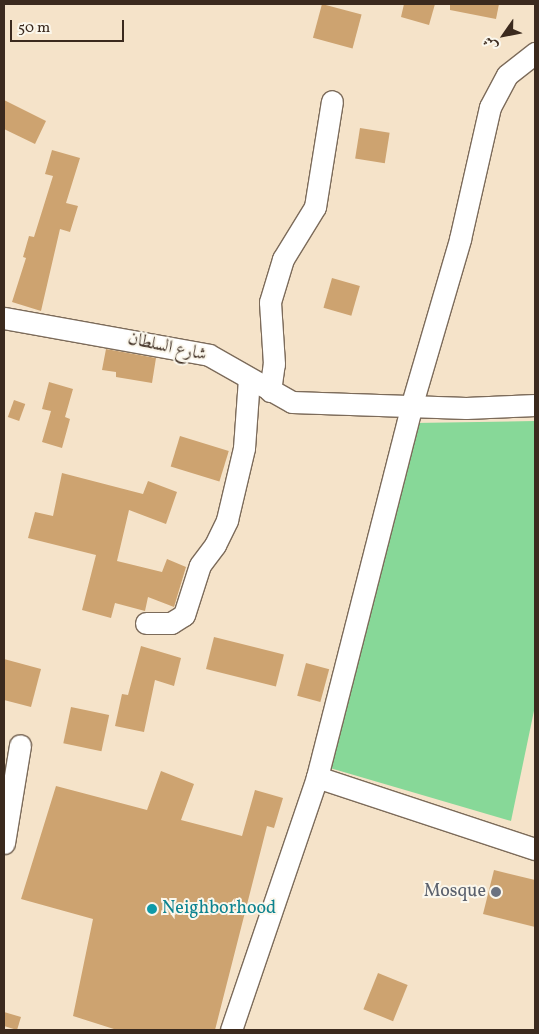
<!DOCTYPE html>
<meta charset="utf-8">
<style>
body{margin:0}
#map{position:relative;width:539px;height:1034px;overflow:hidden;background:#f5e3c9;font-family:Vollkorn,Amiri,serif}
div>[style]{position:absolute}
.green>*{inset:0;background:#87d898}
.building>*{inset:0;background:#cda370;transform-origin:0 0}
.roads{filter:drop-shadow(1px 0 #7c6b5a) drop-shadow(-1px 0 #7c6b5a) drop-shadow(0 1px #7c6b5a) drop-shadow(0 -1px #7c6b5a)}
.minor>*{height:21px;margin:-10.5px;padding:0 10.5px;transform-origin:10.5px;border-radius:10.5px;background:#fff}
.dots>*{width:14px;height:14px;translate:-50% -50%;box-sizing:border-box;border:2px solid #fbf7ec;border-radius:50%}
span{translate:-50% -50%;white-space:nowrap;text-align:center;line-height:1.15;-webkit-text-stroke:4px #fbf7ec;paint-order:stroke}
.street-label{font-size:18px;color:#3b2a1e}
.worship-label{font-size:18px;color:#5b616d}
.right{translate:-100% -50%;text-align:right}
.culture-label{font-size:18px;color:#0d838f}
.left{translate:0 -50%;text-align:left}
.frame{position:absolute;inset:0;border:5px solid #3b2a1e;pointer-events:none}
.north{position:absolute;left:479px;top:10px;width:50px;height:50px;-webkit-text-stroke:4px #fbf7ec;paint-order:stroke;rotate:237deg;font-size:14px;font-weight:700;line-height:20px;text-align:center;color:#3b2a1e}
.north::after{content:'';display:block;margin:auto;width:18px;height:22px;background:#3b2a1e;clip-path:polygon(50% 0,100% 100%,50% 72%,0 100%)}
.scale{position:absolute;left:10px;top:20px;width:114px;height:22px;box-sizing:border-box;border:2px solid #3b2a1e;border-top:0;padding-left:6px;font-size:15px;line-height:18px;white-space:nowrap;color:#3b2a1e;-webkit-text-stroke:4px #fbf7ec;paint-order:stroke}
</style>
<div id="map">
<div class="green">
<i style="clip-path:polygon(535px 421px,535px 706px,511px 821px,330px 768px,414px 423px)"></i>
</div>
<div class="building">
<i style="left:322px;top:4px;width:41px;height:35px;rotate:15deg"></i>
<i style="clip-path:polygon(404px 4px,435px 4px,429px 25px,401px 17px)"></i>
<i style="clip-path:polygon(450px 4px,499px 4px,496px 19px,450px 10px)"></i>
<i style="clip-path:polygon(4px 100px,46px 121px,35px 144px,4px 129px)"></i>
<i style="left:360px;top:128px;width:30px;height:31px;rotate:9deg"></i>
<i style="clip-path:polygon(52px 150px,80px 158px,66px 203px,78px 206px,70px 232px,60px 229px,41px 311px,12px 302px,26px 258px,23px 257px,29px 236px,34px 237px,53px 176px,45px 174px)"></i>
<i style="left:332px;top:278px;width:29px;height:31px;rotate:16deg"></i>
<i style="clip-path:polygon(106px 349px,156px 358px,152px 383px,116px 377px,116px 372px,102px 370px)"></i>
<i style="clip-path:polygon(49px 382px,73px 389px,65px 417px,70px 419px,62px 448px,42px 442px,51px 411px,42px 409px)"></i>
<i style="left:14px;top:400px;width:12px;height:18px;rotate:20deg"></i>
<i style="left:180px;top:436px;width:51px;height:32px;rotate:17deg"></i>
<i style="clip-path:polygon(62px 473px,143px 494px,148px 481px,177px 492px,166px 524px,129px 510px,117px 561px,162px 572px,167px 559px,186px 567px,174px 607px,148px 597px,145px 611px,115px 603px,111px 618px,82px 610px,96px 555px,28px 538px,35px 512px,53px 516px)"></i>
<i style="left:214px;top:637px;width:72px;height:33px;rotate:14deg"></i>
<i style="clip-path:polygon(141px 646px,181px 658px,174px 686px,155px 680px,144px 732px,115px 726px,122px 694px,128px 695px)"></i>
<i style="clip-path:polygon(4px 659px,41px 669px,31px 707px,4px 700px)"></i>
<i style="left:306px;top:663px;width:24px;height:34px;rotate:15deg"></i>
<i style="left:71px;top:707px;width:39px;height:37px;rotate:12deg"></i>
<i style="clip-path:polygon(161px 771px,194px 784px,181px 820px,242px 836px,255px 790px,283px 798px,274px 828px,267px 826px,215px 1030px,117px 1030px,73px 1016px,93px 919px,21px 899px,56px 786px,147px 810px)"></i>
<i style="clip-path:polygon(494px 870px,535px 880px,535px 927px,483px 914px)"></i>
<i style="left:378px;top:973px;width:32px;height:39px;rotate:22deg"></i>
<i style="clip-path:polygon(4px 1012px,21px 1017px,17px 1030px,4px 1026px)"></i>
</div>
<div class="roads">
<div class="minor">
<i style="left:4px;top:318px;width:208px;rotate:10.2deg"></i>
<i style="left:209px;top:355px;width:95px;rotate:29.5deg"></i>
<i style="left:292px;top:402px;width:174px;rotate:2deg"></i>
<i style="left:466px;top:408px;width:69px;rotate:-2.5deg"></i>
<i style="left:270px;top:391px;width:27px;rotate:-82deg"></i>
<i style="left:274px;top:364px;width:62px;rotate:-93.7deg"></i>
<i style="left:270px;top:302px;width:45px;rotate:-73.2deg"></i>
<i style="left:283px;top:259px;width:61px;rotate:-58.4deg"></i>
<i style="left:315px;top:207px;width:107px;rotate:-80.9deg"></i>
<i style="left:146px;top:623px;width:25px"></i>
<i style="left:171px;top:623px;width:15px;rotate:-32deg"></i>
<i style="left:184px;top:615px;width:52px;rotate:-72.3deg"></i>
<i style="left:200px;top:565px;width:25px;rotate:-53deg"></i>
<i style="left:215px;top:545px;width:28px;rotate:-64deg"></i>
<i style="left:227px;top:520px;width:74px;rotate:-76.7deg"></i>
<i style="left:244px;top:448px;width:69px;rotate:-85.9deg"></i>
<i style="left:317px;top:777px;width:230px;rotate:18.3deg"></i>
<i style="left:4px;top:843px;width:99px;rotate:-80.7deg"></i>
<i style="left:231px;top:1030px;width:267px;rotate:-71.2deg"></i>
<i style="left:317px;top:777px;width:382px;rotate:-75.7deg"></i>
<i style="left:411px;top:407px;width:175px;rotate:-73.7deg"></i>
<i style="left:460px;top:239px;width:135px;rotate:-77.2deg"></i>
<i style="left:490px;top:107px;width:36px;rotate:-62deg"></i>
<i style="left:507px;top:75px;width:36px;rotate:-38deg"></i>
</div>
</div>
<div class="dots">
<i style="left:496px;top:892px;background:#6b7280"></i>
<i style="left:152px;top:909px;background:#0f9aa8"></i>
</div>
<div class="street-label">
<span style="left:167px;top:348px;rotate:12deg">شارع السلطان</span>
</div>
<div class="worship-label">
<span class="right" style="left:486px;top:892px">Mosque</span>
</div>
<div class="culture-label">
<span class="left" style="left:162px;top:909px">Neighborhood</span>
</div>
<div class="frame"></div>
<div class="north">ش</div>
<div class="scale">50 m</div>
</div>
